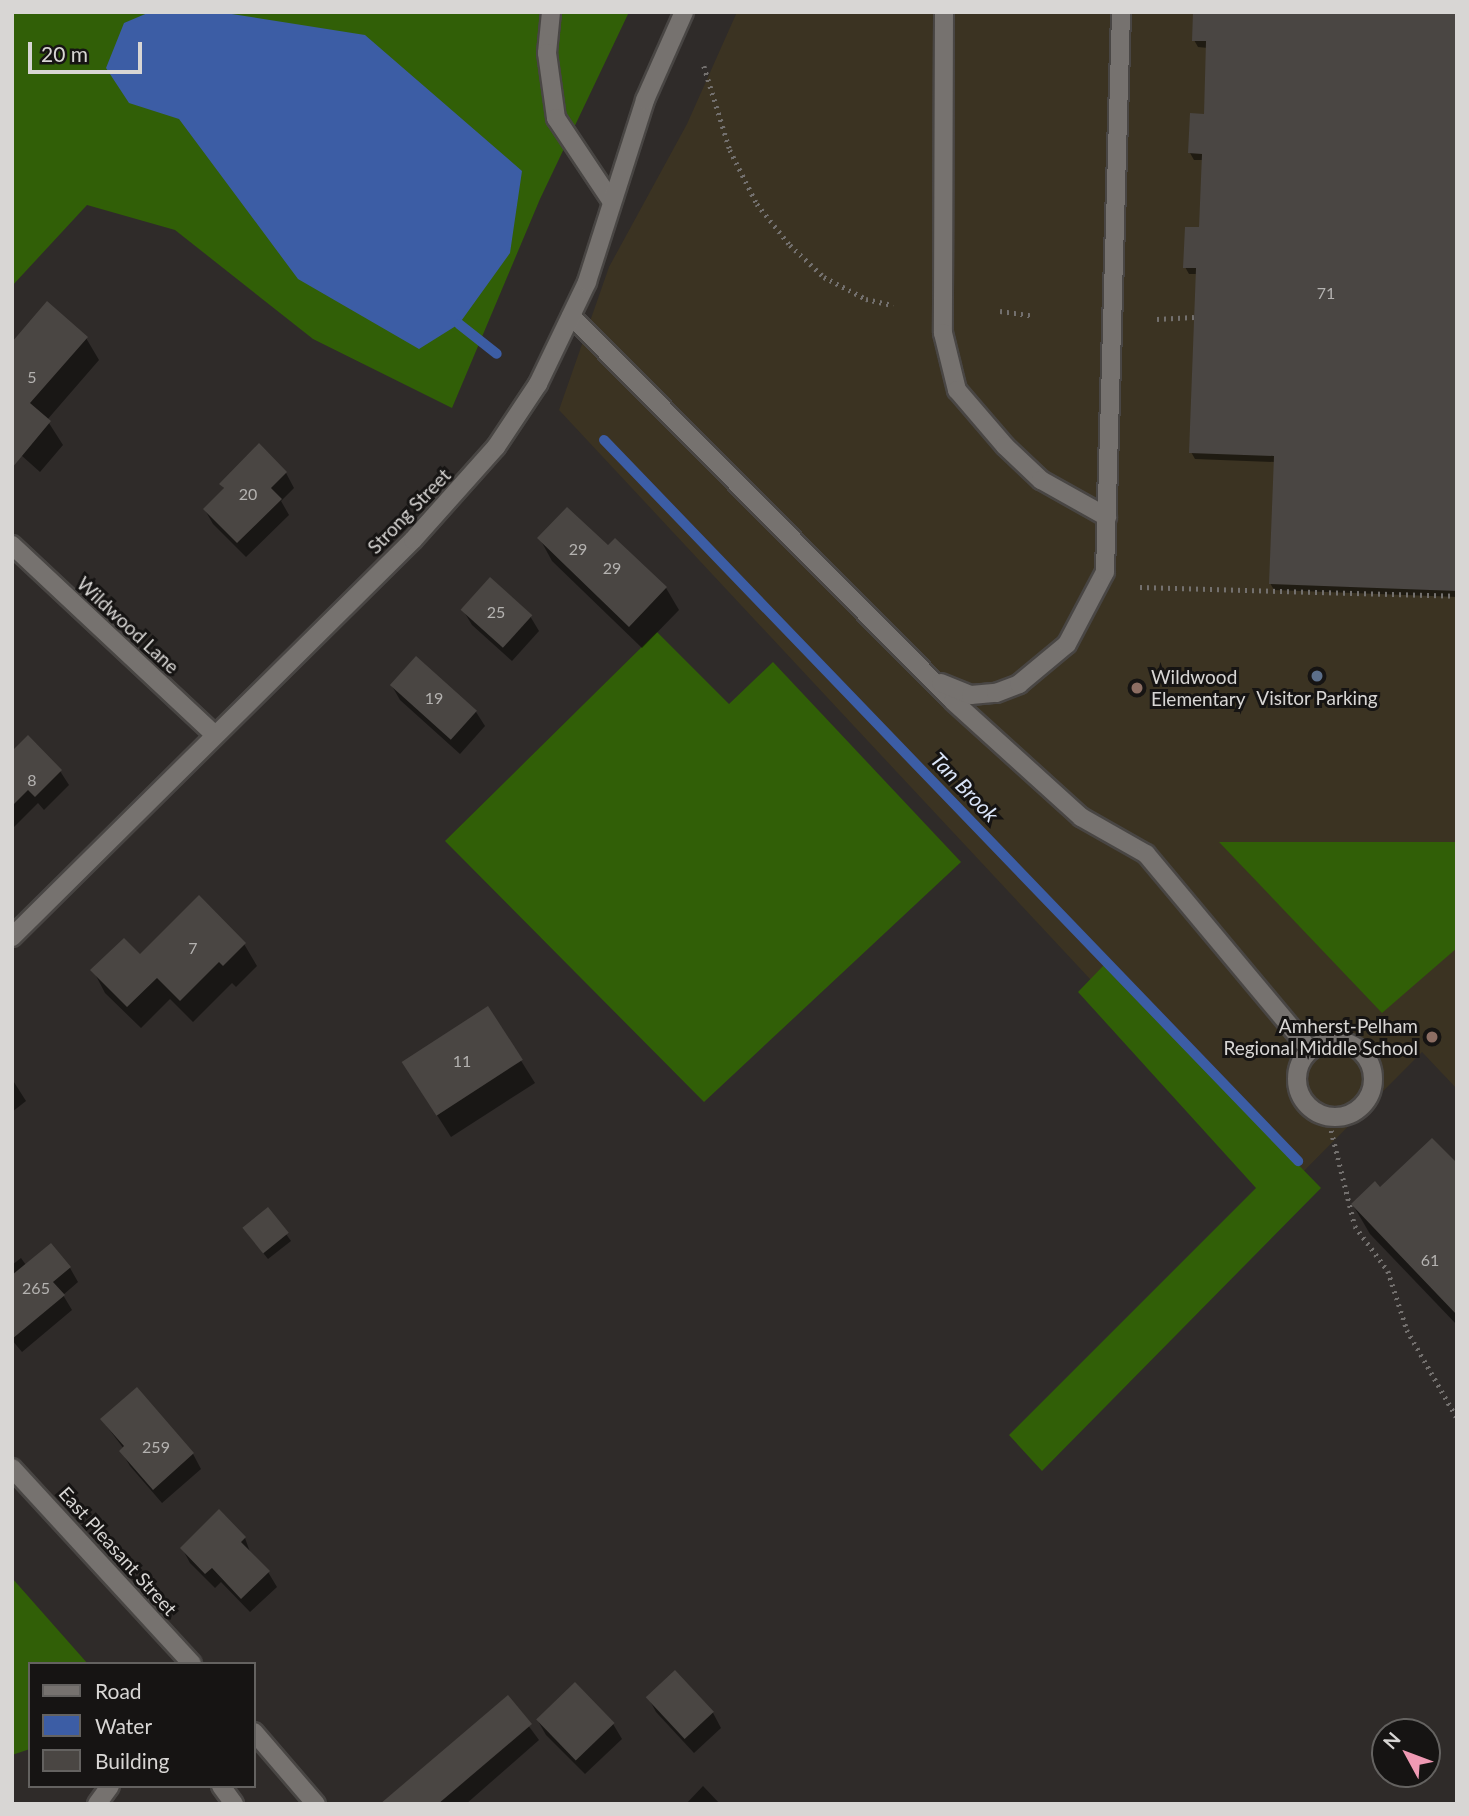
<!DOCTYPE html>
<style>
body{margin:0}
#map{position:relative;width:1469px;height:1816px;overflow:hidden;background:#2f2b29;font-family:Lato,sans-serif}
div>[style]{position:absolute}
.education>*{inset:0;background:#3b3322}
.forest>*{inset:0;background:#315f07}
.water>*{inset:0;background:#3c5da5}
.shadow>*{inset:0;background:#0007}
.stream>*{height:10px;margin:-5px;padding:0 5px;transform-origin:5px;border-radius:5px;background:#3c5da5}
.building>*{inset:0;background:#4a4643;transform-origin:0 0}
.path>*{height:4.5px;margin-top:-2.25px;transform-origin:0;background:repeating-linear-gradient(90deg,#73706e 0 2px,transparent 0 7px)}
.roads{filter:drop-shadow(2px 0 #494644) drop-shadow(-2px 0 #494644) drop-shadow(0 2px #494644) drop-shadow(0 -2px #494644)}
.lane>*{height:18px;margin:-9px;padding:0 9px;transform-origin:9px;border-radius:9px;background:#76726f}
.lane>.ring{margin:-9px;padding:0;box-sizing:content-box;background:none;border:18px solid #76726f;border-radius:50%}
.street>*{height:18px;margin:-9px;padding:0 9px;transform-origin:9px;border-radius:9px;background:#76726f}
.secondary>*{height:18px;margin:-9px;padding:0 9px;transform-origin:9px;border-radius:9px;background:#76726f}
.dots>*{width:19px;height:19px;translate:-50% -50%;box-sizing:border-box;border:4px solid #161413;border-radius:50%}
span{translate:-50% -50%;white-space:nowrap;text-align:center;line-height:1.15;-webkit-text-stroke:6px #161413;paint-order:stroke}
.number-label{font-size:16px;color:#b4b2b0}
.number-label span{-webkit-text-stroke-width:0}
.street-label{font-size:19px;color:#d8d6d4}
.poi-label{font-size:19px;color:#d8d6d4}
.left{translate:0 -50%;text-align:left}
.right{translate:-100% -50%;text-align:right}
.water-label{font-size:21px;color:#dae5f9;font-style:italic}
.frame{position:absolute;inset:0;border:14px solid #d8d6d4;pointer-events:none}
.legend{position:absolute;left:28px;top:1662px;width:228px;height:126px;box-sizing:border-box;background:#161413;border:2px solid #646260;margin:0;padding:9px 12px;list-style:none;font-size:21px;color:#d8d6d4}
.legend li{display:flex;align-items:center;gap:14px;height:35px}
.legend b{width:35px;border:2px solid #646260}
.north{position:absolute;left:1371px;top:1718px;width:70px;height:70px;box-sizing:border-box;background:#161413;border:2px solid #646260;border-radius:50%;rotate:311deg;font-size:19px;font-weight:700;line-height:28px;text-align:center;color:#d8d6d4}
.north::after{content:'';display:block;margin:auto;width:24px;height:32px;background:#f09ab4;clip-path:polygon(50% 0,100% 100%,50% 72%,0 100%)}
.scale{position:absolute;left:28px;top:42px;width:114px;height:32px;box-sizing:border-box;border:4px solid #d8d6d4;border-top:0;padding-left:9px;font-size:21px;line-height:24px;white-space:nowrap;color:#d8d6d4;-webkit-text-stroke:5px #161413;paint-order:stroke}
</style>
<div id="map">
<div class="education">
<i style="clip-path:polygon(737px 12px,1457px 12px,1457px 1089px,1422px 1052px,1286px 1189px,559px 410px,609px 267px,687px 124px)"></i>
</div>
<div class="forest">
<i style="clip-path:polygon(12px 12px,629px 12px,540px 199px,452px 408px,313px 339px,175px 230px,87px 205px,12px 286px)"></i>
<i style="clip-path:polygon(657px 632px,729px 704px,773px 662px,961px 862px,704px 1102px,445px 841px)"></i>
<i style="clip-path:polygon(1219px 842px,1457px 842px,1457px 948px,1382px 1013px)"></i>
<i style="clip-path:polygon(1104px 965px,1321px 1188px,1042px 1471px,1009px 1435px,1256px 1188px,1078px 992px)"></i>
<i style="clip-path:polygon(12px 1578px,88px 1664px,30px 1664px,30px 1749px,12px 1755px)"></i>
</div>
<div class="water">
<i style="clip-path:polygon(150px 12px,219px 12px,365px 35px,522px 171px,510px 253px,459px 324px,419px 349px,298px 279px,179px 119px,129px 103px,106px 68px,124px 23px)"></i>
</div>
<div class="shadow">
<i style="clip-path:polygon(1457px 12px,1457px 597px,1274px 590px,1270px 583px,1275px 462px,1195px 459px,1191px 452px,1198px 274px,1189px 274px,1185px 267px,1200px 229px,1203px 160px,1194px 160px,1190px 153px,1205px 116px,1208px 48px,1198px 47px,1194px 40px)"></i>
<i style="clip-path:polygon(86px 338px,99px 360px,47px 420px,63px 445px,40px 472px,12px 447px,12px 345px)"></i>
<i style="clip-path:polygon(259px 446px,286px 473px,294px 488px,281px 501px,289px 515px,246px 557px,213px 524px,205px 510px,225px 490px,221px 484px)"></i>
<i style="clip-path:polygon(540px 539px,608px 548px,666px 588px,679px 610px,642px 648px,552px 561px)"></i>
<i style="clip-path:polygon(463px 610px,530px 616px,539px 631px,512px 661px,472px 625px)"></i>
<i style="clip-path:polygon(392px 686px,476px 712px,485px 726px,460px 754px,400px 700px)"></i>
<i style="clip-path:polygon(12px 754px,60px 771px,69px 785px,44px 810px,38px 803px,12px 829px)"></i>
<i style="clip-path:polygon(244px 944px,257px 966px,236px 987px,232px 983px,193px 1022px,170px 999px,141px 1028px,105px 993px,93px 970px,140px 957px)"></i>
<i style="clip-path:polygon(488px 1008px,535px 1083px,451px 1137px,417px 1084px)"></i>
<i style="clip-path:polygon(12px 1079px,26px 1101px,12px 1112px)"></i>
<i style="clip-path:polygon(1457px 1166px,1457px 1325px,1370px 1234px,1353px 1205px,1380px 1189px)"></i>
<i style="clip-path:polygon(268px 1209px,291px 1241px,268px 1259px,248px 1234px)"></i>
<i style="clip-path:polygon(21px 1258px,26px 1265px,70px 1268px,78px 1282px,63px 1295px,72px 1310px,22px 1352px,12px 1340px,12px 1265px)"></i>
<i style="clip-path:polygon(137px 1389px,193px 1454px,201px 1469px,162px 1503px,130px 1466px,121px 1451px,124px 1449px,102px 1420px)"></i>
<i style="clip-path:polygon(245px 1538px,251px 1555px,268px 1572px,277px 1587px,250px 1612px,221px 1582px,215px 1588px,190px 1563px,182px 1548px)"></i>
<i style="clip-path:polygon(648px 1697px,713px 1713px,721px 1728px,694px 1753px,656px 1712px)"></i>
<i style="clip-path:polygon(508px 1698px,539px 1740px,466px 1804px,398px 1804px)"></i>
<i style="clip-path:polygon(538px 1721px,613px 1724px,622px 1739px,585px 1774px,546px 1735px)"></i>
<i style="clip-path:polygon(703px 1786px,720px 1804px,686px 1804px)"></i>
</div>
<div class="stream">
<i style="left:459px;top:324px;width:48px;rotate:38.3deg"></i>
<i style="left:604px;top:440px;width:1001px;rotate:46.09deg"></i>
</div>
<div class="building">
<i style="clip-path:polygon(1193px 12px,1457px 12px,1457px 591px,1269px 584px,1274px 456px,1189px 453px,1196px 268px,1183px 268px,1185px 227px,1199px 227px,1202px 154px,1188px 153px,1190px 113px,1204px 114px,1206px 41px,1192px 41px)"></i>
<i style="clip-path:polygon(47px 301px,88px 337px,30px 403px,51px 421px,12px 468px,12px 342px)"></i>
<i style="clip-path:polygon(259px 443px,287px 472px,271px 488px,282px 499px,237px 543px,203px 509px,224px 488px,219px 484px)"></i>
<i style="clip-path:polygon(567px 507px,608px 545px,615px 538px,667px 587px,629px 627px,537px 538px)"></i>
<i style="left:490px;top:577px;width:57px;height:44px;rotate:42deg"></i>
<i style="left:416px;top:656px;width:82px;height:39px;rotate:42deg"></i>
<i style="clip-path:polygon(28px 735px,62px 770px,35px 797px,28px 790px,12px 806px,12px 751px)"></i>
<i style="clip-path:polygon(199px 895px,246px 943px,223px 966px,219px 962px,180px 1001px,157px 978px,127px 1007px,90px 970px,124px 938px,140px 954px)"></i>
<i style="left:488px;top:1006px;width:64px;height:103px;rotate:57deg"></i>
<i style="clip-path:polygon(1432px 1138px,1457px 1163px,1457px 1315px,1351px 1204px,1375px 1181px,1380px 1187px)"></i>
<i style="left:268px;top:1207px;width:33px;height:33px;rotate:51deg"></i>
<i style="clip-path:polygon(51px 1243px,71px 1267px,53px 1282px,65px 1295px,12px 1339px,12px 1275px)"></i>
<i style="clip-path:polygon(137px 1387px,194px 1453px,153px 1490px,119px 1451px,124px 1446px,100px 1419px)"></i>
<i style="clip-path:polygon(219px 1509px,246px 1537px,241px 1542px,270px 1571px,241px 1599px,212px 1568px,205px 1574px,180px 1548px)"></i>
<i style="left:675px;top:1670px;width:57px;height:40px;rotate:47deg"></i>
<i style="left:575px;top:1682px;width:57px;height:54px;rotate:46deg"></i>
<i style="clip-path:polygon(508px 1695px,532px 1724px,438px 1804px,380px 1804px)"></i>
</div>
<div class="path">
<i style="left:704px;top:66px;width:88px;rotate:72.8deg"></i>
<i style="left:730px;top:150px;width:60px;rotate:63.4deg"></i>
<i style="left:757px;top:204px;width:53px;rotate:51.2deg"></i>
<i style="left:790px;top:245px;width:47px;rotate:43.3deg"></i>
<i style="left:824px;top:277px;width:47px;rotate:27.6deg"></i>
<i style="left:866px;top:299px;width:28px;rotate:13deg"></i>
<i style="left:1000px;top:311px;width:34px;rotate:8deg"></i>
<i style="left:1157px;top:319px;width:37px;rotate:-3deg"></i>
<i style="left:1140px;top:587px;width:317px;rotate:1.6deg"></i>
<i style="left:1328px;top:1117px;width:112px;rotate:76.1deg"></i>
<i style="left:1355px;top:1226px;width:56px;rotate:53.7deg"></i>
<i style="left:1388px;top:1271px;width:62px;rotate:72.1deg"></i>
<i style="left:1407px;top:1330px;width:101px;rotate:60.4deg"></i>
</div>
<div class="roads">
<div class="lane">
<i style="left:551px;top:12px;width:41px;rotate:95.6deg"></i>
<i style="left:547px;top:53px;width:66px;rotate:82.1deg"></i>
<i style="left:556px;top:118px;width:101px;rotate:56.3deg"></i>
<i style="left:944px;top:12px;width:321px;rotate:90.2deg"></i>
<i style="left:943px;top:333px;width:59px;rotate:76.2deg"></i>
<i style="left:957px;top:390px;width:74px;rotate:49.4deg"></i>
<i style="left:1005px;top:446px;width:50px;rotate:43.4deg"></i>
<i style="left:1041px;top:480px;width:76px;rotate:29.3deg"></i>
<i style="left:571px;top:316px;width:542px;rotate:45.22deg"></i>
<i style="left:953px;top:701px;width:173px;rotate:42.2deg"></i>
<i style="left:1081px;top:817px;width:75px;rotate:29.6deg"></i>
<i style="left:1146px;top:854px;width:256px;rotate:50.1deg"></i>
<i style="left:941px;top:683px;width:32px;rotate:22deg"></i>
<i style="left:971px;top:695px;width:25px;rotate:-5deg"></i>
<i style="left:996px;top:693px;width:25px;rotate:-21deg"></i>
<i style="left:1019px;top:684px;width:62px;rotate:-39.8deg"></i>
<i style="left:1067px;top:644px;width:81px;rotate:-62.2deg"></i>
<i style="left:1105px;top:572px;width:560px;rotate:-88.36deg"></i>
<i class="ring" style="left:1297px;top:1041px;width:58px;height:58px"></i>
<i style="left:221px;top:1786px;width:22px;rotate:54deg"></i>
</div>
<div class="street">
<i style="left:12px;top:545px;width:278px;rotate:43.1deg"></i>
<i style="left:97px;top:1804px;width:22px;rotate:-54deg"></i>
</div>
<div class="secondary">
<i style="left:12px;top:937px;width:564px;rotate:-44.71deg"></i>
<i style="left:413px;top:540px;width:125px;rotate:-48.3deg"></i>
<i style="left:496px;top:447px;width:76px;rotate:-56.3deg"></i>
<i style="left:538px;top:384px;width:113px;rotate:-64.3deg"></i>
<i style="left:587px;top:282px;width:191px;rotate:-72.3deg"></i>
<i style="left:645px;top:100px;width:96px;rotate:-66.1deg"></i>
<i style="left:12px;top:1468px;width:266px;rotate:47.4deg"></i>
<i style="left:254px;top:1732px;width:95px;rotate:49.3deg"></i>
</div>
</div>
<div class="dots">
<i style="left:1317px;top:676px;background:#5c6f8a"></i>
<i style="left:1137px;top:688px;background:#8d6e63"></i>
<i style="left:1432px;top:1037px;background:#8d6e63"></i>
</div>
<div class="number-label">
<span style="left:1326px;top:293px">71</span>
<span style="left:32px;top:377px">5</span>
<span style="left:248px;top:494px">20</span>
<span style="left:578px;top:549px">29</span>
<span style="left:612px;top:568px">29</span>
<span style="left:496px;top:612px">25</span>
<span style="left:434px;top:698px">19</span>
<span style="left:32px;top:780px">8</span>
<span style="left:193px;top:948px">7</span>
<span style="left:462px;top:1061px">11</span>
<span style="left:1430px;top:1260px">61</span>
<span style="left:36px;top:1288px">265</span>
<span style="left:156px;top:1447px">259</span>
</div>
<div class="street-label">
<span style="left:409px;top:511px;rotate:-46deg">Strong Street</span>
<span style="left:128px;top:625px;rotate:43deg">Wildwood Lane</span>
<span style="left:118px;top:1551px;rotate:48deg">East Pleasant Street</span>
</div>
<div class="poi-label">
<span class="left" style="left:1151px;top:688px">Wildwood<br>Elementary</span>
<span style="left:1317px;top:698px">Visitor Parking</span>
<span class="right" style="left:1418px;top:1037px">Amherst-Pelham<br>Regional Middle School</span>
</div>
<div class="water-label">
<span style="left:965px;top:787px;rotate:46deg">Tan Brook</span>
</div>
<div class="frame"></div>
<ul class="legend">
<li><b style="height:9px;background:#76726f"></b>Road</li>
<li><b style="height:19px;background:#3c5da5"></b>Water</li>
<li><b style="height:19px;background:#4a4643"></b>Building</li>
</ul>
<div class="north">N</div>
<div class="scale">20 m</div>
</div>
